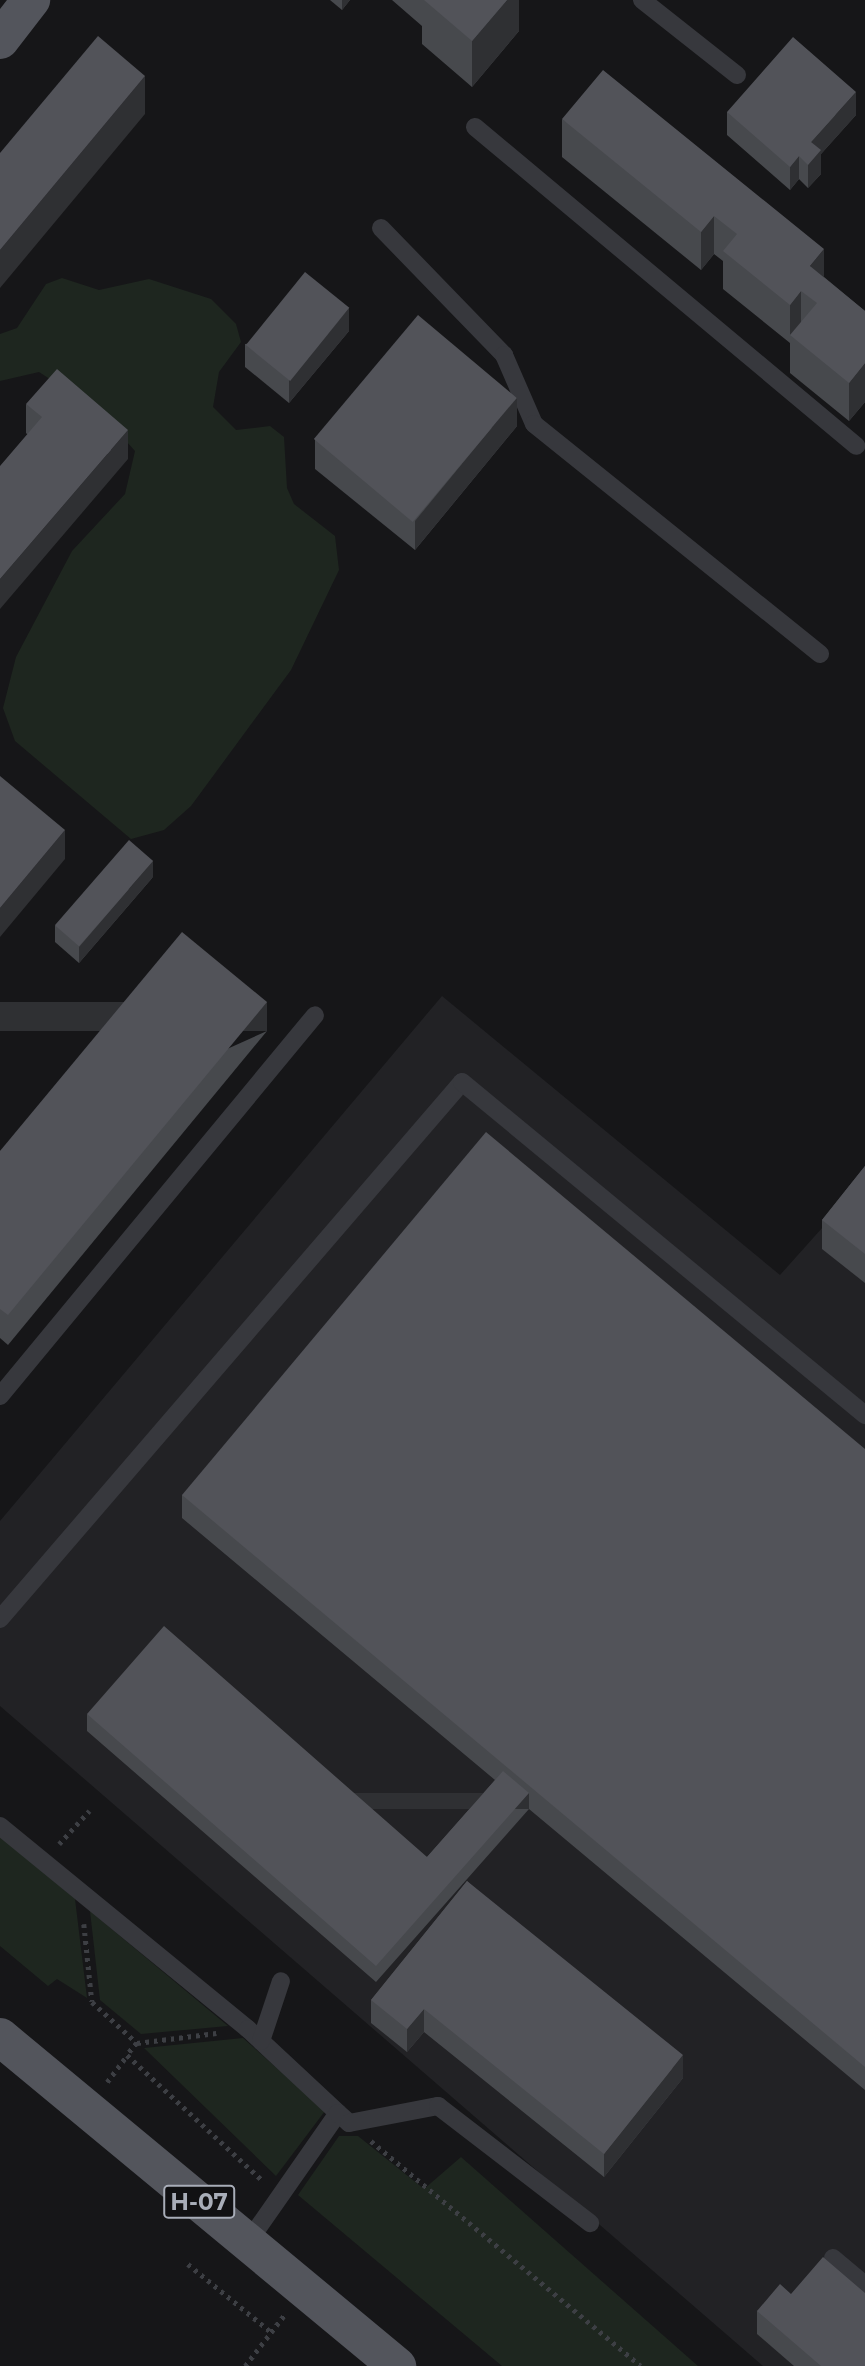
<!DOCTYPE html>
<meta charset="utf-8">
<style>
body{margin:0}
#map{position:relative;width:865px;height:2366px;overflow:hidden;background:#161618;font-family:Montserrat,sans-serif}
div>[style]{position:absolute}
.built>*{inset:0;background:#222225}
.green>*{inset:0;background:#1e261f}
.path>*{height:4.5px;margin-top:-2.25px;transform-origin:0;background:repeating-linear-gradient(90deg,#3d3f44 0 3.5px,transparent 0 8.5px)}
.service>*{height:18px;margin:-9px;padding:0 9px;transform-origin:9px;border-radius:9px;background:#37383d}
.primary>*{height:38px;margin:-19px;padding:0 19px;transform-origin:19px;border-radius:19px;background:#53555c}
.wall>*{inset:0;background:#47494d}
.shaded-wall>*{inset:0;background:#2f3033;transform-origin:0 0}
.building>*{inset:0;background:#525359;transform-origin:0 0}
span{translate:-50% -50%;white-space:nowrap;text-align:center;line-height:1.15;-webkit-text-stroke:6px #111113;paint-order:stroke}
.shield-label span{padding:2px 5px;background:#111113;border:2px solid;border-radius:5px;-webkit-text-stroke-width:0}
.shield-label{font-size:23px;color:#a8adb8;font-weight:700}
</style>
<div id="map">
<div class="built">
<i style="clip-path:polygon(442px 996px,780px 1275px,865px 1180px,865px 2366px,763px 2366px,0 1706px,0 1521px)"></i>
</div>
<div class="green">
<i style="clip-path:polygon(62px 278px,99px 290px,149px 279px,211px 299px,236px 324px,241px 342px,219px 372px,213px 407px,236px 430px,270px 426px,284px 437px,287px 488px,294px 504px,335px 536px,339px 570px,291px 670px,191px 806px,164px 830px,131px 839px,15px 741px,3px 708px,16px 657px,72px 551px,125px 494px,135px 451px,99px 411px,39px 372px,0 381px,0 334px,17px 328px,46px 284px)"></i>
<i style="clip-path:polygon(0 1835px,75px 1899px,87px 1998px,57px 1979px,48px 1986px,0 1946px)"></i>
<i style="clip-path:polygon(90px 1911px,228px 2026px,141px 2034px,100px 2000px)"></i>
<i style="clip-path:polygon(243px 2038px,325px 2111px,276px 2176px,144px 2048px)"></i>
<i style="clip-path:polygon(339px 2136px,358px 2136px,424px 2189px,461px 2157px,698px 2366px,502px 2366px,298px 2195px)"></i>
</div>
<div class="path">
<i style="left:59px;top:1844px;width:45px;rotate:-47.7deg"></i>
<i style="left:84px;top:1924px;width:78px;rotate:84.1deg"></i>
<i style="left:92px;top:2002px;width:61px;rotate:42.3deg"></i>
<i style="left:137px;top:2043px;width:80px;rotate:-7.2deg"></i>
<i style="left:137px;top:2043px;width:16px;rotate:130deg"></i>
<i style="left:127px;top:2055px;width:185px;rotate:42.8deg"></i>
<i style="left:107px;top:2082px;width:34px;rotate:-53deg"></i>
<i style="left:371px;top:2141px;width:351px;rotate:39.8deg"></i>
<i style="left:188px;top:2264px;width:106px;rotate:39.3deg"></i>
<i style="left:245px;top:2366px;width:66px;rotate:-52.4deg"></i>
</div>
<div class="service">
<i style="left:642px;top:0;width:121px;rotate:38.3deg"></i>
<i style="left:475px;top:127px;width:497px;rotate:39.9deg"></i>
<i style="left:381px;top:228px;width:177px;rotate:45.9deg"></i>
<i style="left:504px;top:355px;width:75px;rotate:66.5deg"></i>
<i style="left:534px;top:424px;width:367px;rotate:38.8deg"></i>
<i style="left:0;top:1396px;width:494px;rotate:-50.4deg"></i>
<i style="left:0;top:1619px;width:708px;rotate:-49.29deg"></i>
<i style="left:462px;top:1082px;width:523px;rotate:39.57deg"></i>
<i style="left:0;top:1826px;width:320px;rotate:39.3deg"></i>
<i style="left:248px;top:2029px;width:123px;rotate:43deg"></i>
<i style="left:261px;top:2041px;width:63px;rotate:-71.6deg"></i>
<i style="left:248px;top:2242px;width:157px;rotate:-55.1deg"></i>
<i style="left:338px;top:2113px;width:15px;rotate:42deg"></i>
<i style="left:349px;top:2123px;width:91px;rotate:-10.8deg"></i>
<i style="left:438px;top:2106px;width:192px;rotate:37.6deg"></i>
<i style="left:833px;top:2258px;width:42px;rotate:40.2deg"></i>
</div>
<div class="primary">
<i style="left:0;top:40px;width:51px;rotate:-52.2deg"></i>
<i style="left:0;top:2037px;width:516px;rotate:39.65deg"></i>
</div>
<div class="wall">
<i style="clip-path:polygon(330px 0,350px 0,342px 10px)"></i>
<i style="clip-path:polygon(392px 0,519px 0,519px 31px,472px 87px,422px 44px,422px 26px)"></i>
<i style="clip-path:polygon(727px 112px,856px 115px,821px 154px,821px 174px,808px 188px,799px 179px,790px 190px,727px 135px)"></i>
<i style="clip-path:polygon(562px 119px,824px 277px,865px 311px,865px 402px,849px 421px,790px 373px,790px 343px,723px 289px,723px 261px,714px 254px,701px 270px,562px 157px)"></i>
<i style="clip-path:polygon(349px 331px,289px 403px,245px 367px,245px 344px)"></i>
<i style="clip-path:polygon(26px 404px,128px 459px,27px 434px,26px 433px)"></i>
<i style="clip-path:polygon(517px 426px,415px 550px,315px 469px,315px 440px)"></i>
<i style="clip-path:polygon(153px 877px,79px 963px,55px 942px,55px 926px)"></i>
<i style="clip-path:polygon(267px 1031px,8px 1345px,0 1338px,0 1151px)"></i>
<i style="clip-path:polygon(865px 1166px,865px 1283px,822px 1249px,822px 1220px)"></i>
<i style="clip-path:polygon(865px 1449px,865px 2090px,529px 1809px,376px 1982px,87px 1731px,87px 1714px,427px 1857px,495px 1780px,182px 1518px,182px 1495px)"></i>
<i style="clip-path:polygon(467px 1881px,683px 2078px,604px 2177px,424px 2032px,407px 2052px,371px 2023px,371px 2000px)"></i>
<i style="clip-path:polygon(791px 2294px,865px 2366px,794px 2366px,757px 2334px,757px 2311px)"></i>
</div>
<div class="shaded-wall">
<i style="clip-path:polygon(342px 0,350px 0,342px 10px)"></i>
<i style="clip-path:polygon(507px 0,519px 0,519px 31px,472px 87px,472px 41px)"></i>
<i style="clip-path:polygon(145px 76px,145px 114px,0 288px,0 250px)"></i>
<i style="clip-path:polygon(856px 92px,856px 115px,821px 154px,821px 174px,808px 188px,808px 165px,811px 142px)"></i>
<i style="clip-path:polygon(799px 156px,799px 179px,790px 190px,790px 167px)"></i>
<i style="clip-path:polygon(714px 216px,714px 254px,701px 270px,701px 232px)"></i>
<i style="clip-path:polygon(824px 249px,824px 288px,810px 266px)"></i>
<i style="clip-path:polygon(801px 291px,801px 329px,790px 335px,790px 343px,790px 305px)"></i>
<i style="clip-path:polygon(349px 308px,349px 331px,289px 403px,289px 380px)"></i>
<i style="clip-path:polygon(865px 363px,865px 402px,849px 421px,849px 383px)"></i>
<i style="clip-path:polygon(517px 397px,517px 426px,415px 550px,415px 521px)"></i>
<i style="clip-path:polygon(128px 430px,128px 459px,0 609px,0 579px)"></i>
<i style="clip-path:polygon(65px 830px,65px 859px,0 937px,0 908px)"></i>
<i style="clip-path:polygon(153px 861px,153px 877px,79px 963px,79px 947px)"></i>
<i style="left:267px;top:1002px;width:29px;height:406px;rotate:90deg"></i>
<i style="left:529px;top:1793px;width:16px;height:231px;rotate:90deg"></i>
<i style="clip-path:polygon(424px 2009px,424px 2032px,407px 2052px,407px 2029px)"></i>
<i style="clip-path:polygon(683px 2055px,683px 2078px,604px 2177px,604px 2154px)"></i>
</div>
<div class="building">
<i style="clip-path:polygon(424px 0,507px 0,472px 41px)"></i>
<i style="clip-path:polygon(98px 36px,145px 76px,0 250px,0 153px)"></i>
<i style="clip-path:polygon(793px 37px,856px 92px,811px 142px,821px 150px,808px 165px,799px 156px,790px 167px,727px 112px)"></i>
<i style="clip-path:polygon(603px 70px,824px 249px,810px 266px,865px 311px,865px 363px,849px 383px,790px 335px,817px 303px,801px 291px,790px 305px,723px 251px,737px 234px,714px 216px,701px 232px,562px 119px)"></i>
<i style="left:305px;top:272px;width:57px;height:94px;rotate:39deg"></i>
<i style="left:418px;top:315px;width:129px;height:162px;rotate:40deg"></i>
<i style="clip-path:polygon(57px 369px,128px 430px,0 579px,0 466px,42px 417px,26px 404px)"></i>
<i style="clip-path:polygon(0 776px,65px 830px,0 908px)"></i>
<i style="left:129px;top:840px;width:32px;height:113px;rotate:41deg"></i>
<i style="clip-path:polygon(182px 932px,267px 1002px,8px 1315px,0 1309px,0 1151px)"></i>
<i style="clip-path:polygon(486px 1132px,865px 1449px,865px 2067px,182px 1495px)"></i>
<i style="clip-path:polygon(865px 1166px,865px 1254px,822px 1220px)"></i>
<i style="clip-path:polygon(164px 1626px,427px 1857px,503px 1771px,529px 1793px,376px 1966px,87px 1714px)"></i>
<i style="clip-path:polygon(467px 1881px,683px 2055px,604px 2154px,424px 2009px,407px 2029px,371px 2000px)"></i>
<i style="clip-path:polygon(823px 2257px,865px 2293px,865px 2366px,821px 2366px,757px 2311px,780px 2284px,791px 2294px)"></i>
</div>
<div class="shield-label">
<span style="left:199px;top:2202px">Н-07</span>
</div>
</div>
